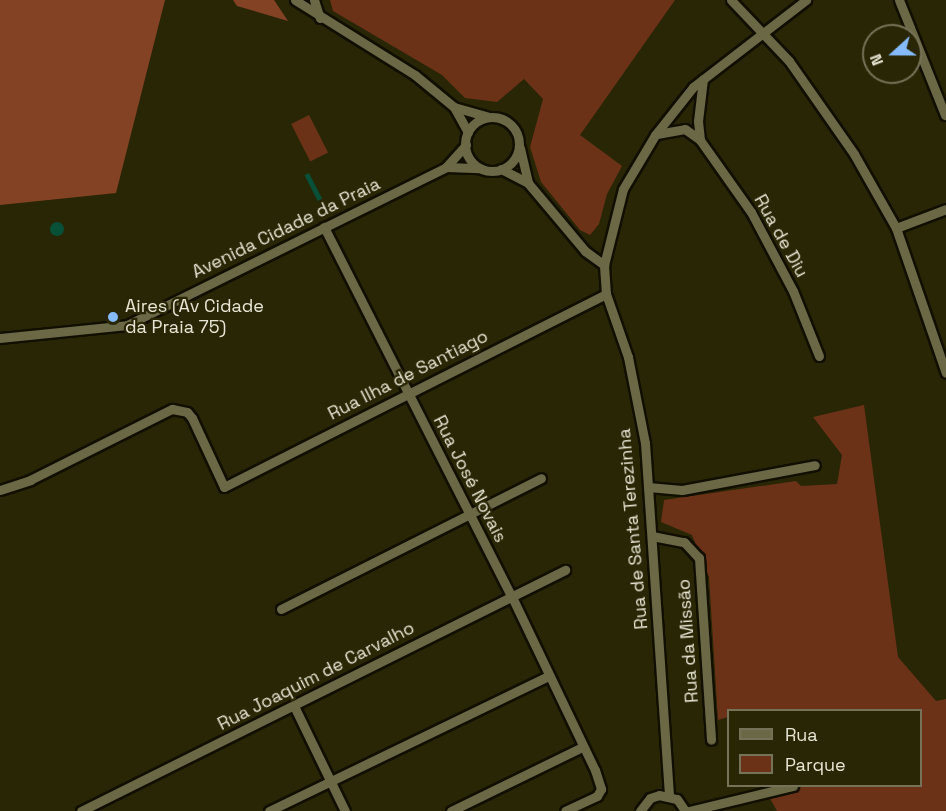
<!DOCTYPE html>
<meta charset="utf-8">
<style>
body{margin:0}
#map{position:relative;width:946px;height:811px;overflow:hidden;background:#292605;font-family:"Space Grotesk",sans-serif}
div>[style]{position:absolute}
.green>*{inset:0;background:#6b3218;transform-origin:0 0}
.forest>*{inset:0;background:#834224}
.water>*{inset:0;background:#085037;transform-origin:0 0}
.round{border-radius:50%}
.roads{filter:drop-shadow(2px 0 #110f00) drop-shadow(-2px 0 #110f00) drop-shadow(0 2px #110f00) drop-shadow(0 -2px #110f00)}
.street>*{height:9px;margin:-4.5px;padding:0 4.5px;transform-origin:4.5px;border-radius:4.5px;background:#6b6846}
.street>.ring{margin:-4.5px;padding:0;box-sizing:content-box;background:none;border:9px solid #6b6846;border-radius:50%}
.dots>*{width:16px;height:16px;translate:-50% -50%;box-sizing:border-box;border:3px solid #292605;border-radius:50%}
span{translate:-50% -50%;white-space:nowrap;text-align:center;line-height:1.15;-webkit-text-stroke:4.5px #292605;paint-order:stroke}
.street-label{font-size:18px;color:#e7e5d3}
.poi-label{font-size:18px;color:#e7e5d3}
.left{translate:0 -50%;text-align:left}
.legend{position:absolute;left:727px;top:709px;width:195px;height:78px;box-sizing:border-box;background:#292605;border:2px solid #757257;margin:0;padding:8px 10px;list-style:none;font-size:18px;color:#e7e5d3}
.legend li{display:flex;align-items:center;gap:12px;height:30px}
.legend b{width:30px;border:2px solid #757257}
.north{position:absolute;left:862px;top:24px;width:60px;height:60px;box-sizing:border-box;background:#292605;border:2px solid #757257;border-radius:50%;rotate:249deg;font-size:16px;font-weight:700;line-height:24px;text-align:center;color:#e7e5d3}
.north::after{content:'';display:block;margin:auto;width:21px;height:27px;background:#85bbfb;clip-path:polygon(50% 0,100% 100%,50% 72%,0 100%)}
</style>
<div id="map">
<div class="green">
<i style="clip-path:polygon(330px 0,675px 0,580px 135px,622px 166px,607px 194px,599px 224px,590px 235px,580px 230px,541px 182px,530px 147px,543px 99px,524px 79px,497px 102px,465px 98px,442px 75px,333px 11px)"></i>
<i style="left:309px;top:115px;width:42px;height:20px;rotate:63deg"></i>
<i style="clip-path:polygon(864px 405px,898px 657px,936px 701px,946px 699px,946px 811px,777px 811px,763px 786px,920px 786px,920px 710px,728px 710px,728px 717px,718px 720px,709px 577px,692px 535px,661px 522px,664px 500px,796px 481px,801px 486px,837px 484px,842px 455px,813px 417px)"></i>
</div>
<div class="forest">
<i style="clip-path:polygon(0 0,165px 0,116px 193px,0 205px)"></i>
<i style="clip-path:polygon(233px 0,274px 0,288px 21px,237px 6px)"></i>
</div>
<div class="water">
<i style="left:309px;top:173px;width:29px;height:5px;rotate:63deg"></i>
<i class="round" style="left:50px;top:222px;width:14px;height:14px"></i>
</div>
<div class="roads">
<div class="street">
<i style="left:295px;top:0;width:142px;rotate:32deg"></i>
<i style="left:415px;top:75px;width:50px;rotate:39.4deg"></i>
<i style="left:454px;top:107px;width:29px;rotate:61deg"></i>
<i style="left:314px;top:0;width:19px;rotate:72deg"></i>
<i style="left:731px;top:0;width:84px;rotate:46.4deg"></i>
<i style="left:789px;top:61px;width:113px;rotate:55deg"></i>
<i style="left:854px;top:154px;width:85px;rotate:60.4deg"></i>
<i style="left:896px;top:228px;width:153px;rotate:71deg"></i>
<i style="left:899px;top:0;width:124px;rotate:68.2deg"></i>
<i style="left:454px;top:107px;width:35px;rotate:16deg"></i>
<i class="ring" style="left:465px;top:117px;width:45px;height:45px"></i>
<i style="left:657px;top:134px;width:28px;rotate:-10deg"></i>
<i style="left:685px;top:129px;width:19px;rotate:36deg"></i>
<i style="left:700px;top:140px;width:88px;rotate:54.7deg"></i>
<i style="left:751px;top:212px;width:89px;rotate:62deg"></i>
<i style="left:793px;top:291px;width:70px;rotate:68.2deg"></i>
<i style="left:700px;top:140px;width:19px;rotate:-96deg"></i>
<i style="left:698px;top:121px;width:42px;rotate:-83.2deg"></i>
<i style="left:520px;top:148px;width:36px;rotate:77deg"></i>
<i style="left:446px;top:167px;width:30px;rotate:-48deg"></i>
<i style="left:501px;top:169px;width:30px;rotate:27deg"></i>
<i style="left:528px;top:183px;width:89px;rotate:50deg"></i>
<i style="left:585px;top:251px;width:24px;rotate:36deg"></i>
<i style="left:324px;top:227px;width:415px;rotate:63.1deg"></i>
<i style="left:512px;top:597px;width:192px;rotate:64.4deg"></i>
<i style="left:595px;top:770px;width:20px;rotate:72deg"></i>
<i style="left:601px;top:789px;width:8px;rotate:120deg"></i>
<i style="left:597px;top:796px;width:35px;rotate:155deg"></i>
<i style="left:896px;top:228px;width:53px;rotate:-20.8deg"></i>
<i style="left:0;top:338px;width:128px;rotate:-5.8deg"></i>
<i style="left:127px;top:325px;width:356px;rotate:-26.3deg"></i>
<i style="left:446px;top:167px;width:34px;rotate:2deg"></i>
<i style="left:648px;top:487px;width:34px;rotate:5deg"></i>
<i style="left:682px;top:490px;width:135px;rotate:-10.6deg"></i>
<i style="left:0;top:490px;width:32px;rotate:-18deg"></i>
<i style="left:30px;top:480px;width:159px;rotate:-26.6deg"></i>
<i style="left:172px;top:409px;width:15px;rotate:11deg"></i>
<i style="left:187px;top:412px;width:8px;rotate:50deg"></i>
<i style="left:192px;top:418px;width:76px;rotate:65.1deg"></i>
<i style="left:224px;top:487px;width:428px;rotate:-26.8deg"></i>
<i style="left:652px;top:536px;width:33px;rotate:11deg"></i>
<i style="left:684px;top:542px;width:22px;rotate:47deg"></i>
<i style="left:699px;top:558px;width:182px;rotate:86.2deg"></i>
<i style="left:281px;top:609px;width:291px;rotate:-26.7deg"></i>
<i style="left:294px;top:706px;width:117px;rotate:64.1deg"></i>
<i style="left:669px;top:795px;width:353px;rotate:-93.9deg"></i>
<i style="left:645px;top:443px;width:88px;rotate:-101.2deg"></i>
<i style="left:628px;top:357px;width:67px;rotate:-109.2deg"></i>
<i style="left:606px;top:294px;width:29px;rotate:-94deg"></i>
<i style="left:604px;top:265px;width:78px;rotate:-76deg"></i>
<i style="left:623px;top:189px;width:63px;rotate:-59.3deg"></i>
<i style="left:655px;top:135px;width:61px;rotate:-51.6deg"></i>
<i style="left:693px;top:87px;width:143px;rotate:-37.6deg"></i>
<i style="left:81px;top:811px;width:541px;rotate:-26.47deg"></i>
<i style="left:269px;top:811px;width:310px;rotate:-25.8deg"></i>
<i style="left:451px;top:811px;width:146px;rotate:-26deg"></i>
<i style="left:640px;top:811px;width:16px;rotate:-52deg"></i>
<i style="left:650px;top:798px;width:9px;rotate:-18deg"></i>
<i style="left:659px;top:795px;width:18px;rotate:13deg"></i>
<i style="left:677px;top:799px;width:14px;rotate:56deg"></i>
<i style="left:689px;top:811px;width:107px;rotate:-13.5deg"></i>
</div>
</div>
<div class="dots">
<i style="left:113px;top:317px;background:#85bbfb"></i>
</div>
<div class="street-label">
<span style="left:286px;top:228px;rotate:-26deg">Avenida Cidade da Praia</span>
<span style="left:781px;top:236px;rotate:61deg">Rua de Diu</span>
<span style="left:408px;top:375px;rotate:-27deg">Rua Ilha de Santiago</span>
<span style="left:470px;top:479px;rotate:63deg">Rua José Novais</span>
<span style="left:633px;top:529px;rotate:-95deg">Rua de Santa Terezinha</span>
<span style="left:688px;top:641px;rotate:-94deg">Rua da Missão</span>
<span style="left:316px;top:676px;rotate:-27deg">Rua Joaquim de Carvalho</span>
</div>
<div class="poi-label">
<span class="left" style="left:125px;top:317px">Aires (Av Cidade<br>da Praia 75)</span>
</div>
<ul class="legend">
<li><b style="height:8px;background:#6b6846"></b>Rua</li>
<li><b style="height:16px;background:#6b3218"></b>Parque</li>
</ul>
<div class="north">N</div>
</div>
